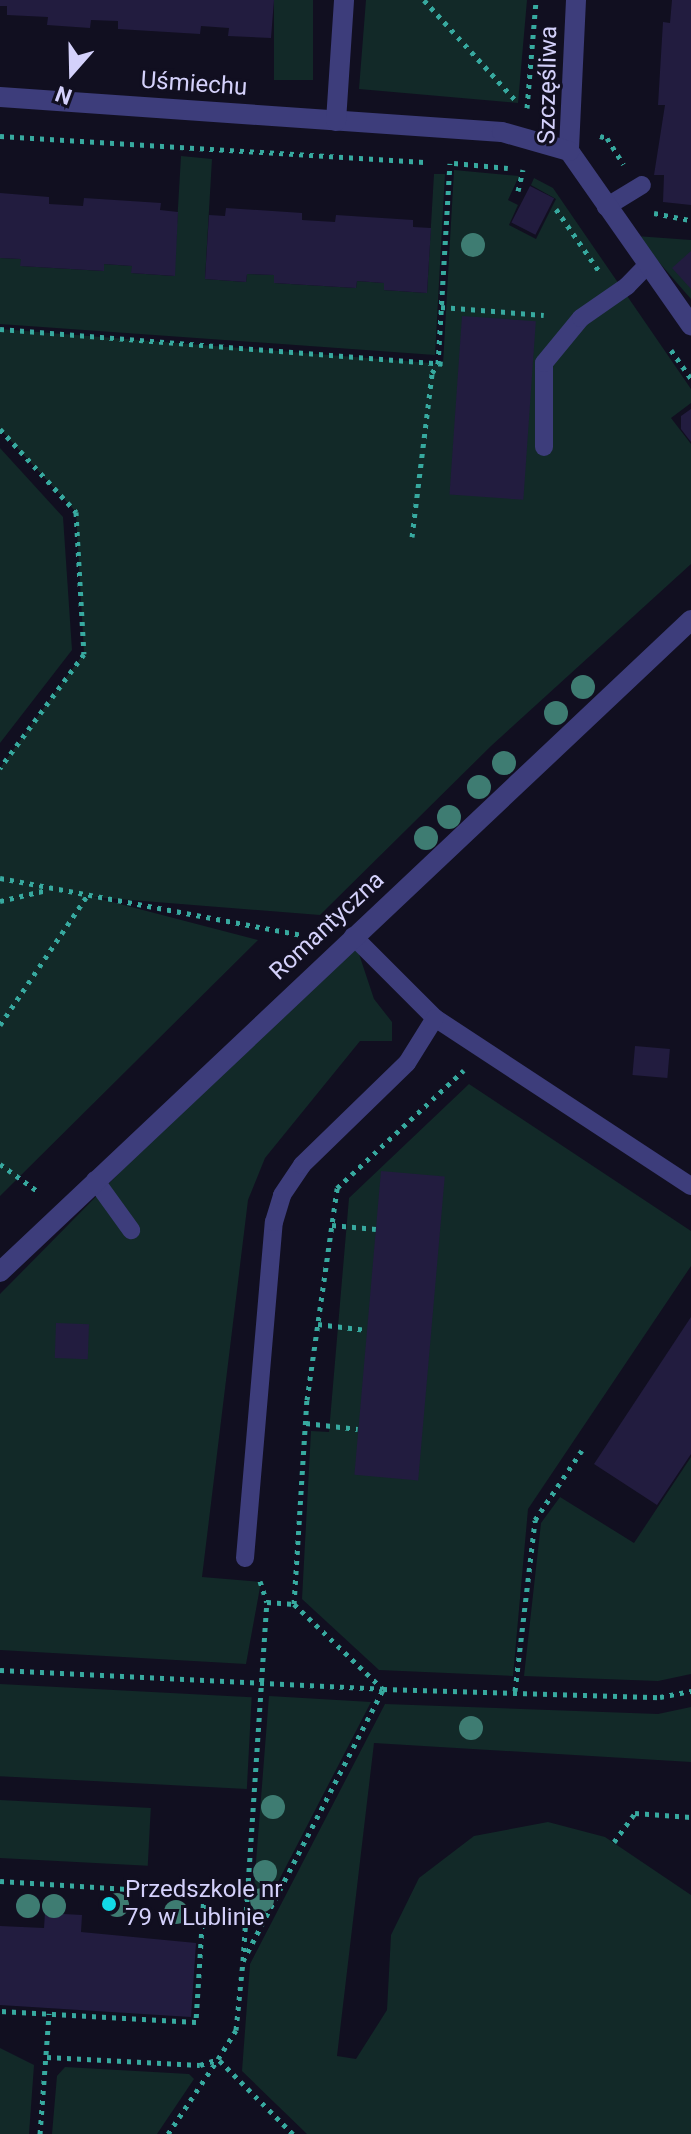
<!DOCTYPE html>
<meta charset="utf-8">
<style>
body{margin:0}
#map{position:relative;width:691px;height:2134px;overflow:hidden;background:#110f20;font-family:Roboto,sans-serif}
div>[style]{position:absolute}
.green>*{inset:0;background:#122928;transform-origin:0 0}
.building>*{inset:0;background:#221c3f;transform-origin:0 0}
.path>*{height:5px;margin-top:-2.5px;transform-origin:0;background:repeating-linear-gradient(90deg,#37a99f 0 4px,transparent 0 10px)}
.lane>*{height:18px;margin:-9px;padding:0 9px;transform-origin:9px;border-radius:9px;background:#3d3d7b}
.street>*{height:20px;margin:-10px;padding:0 10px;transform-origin:10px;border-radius:10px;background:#3d3d7b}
.trees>*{width:24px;height:24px;margin:-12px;border-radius:50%;background:#3e7c72}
.dots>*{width:22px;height:22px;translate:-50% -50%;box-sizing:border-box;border:4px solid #110f20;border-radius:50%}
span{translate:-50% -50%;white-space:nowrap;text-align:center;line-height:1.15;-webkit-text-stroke:6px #110f20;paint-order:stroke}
.street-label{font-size:24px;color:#d4d1fb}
.poi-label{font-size:24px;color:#d4d1fb}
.left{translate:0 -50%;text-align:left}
.north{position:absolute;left:32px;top:32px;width:80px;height:80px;-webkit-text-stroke:6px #110f20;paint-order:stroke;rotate:200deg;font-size:22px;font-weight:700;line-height:32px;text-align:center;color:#d4d1fb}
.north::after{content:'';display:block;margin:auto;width:28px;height:36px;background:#d4d1fb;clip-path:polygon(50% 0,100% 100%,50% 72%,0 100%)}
</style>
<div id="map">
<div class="green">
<i style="left:274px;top:0;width:39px;height:80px"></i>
<i style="clip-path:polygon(366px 0,527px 0,518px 103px,359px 89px)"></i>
<i style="clip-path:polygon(181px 156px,212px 159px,205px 279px,246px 282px,247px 274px,274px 275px,274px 283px,356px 288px,357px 281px,384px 283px,384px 290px,427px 293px,434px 174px,445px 174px,435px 355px,0 324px,0 258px,21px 259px,21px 266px,103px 271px,104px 264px,132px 266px,132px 273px,174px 276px)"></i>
<i style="clip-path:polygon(454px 170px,519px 176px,508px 200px,518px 205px,509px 225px,536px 239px,556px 199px,531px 185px,534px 178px,553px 188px,691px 389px,691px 403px,671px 418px,691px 444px,691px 564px,491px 746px,320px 915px,93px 897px,258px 940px,0 1196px,0 768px,84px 653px,76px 512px,0 429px,0 329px,443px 364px)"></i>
<i style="clip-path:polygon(636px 236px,691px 240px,691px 299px)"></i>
<i style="clip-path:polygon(0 448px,63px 517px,72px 650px,0 743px)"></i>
<i style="clip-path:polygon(353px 936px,374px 999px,392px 1022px,392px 1041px,360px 1041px,265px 1158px,248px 1200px,202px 1577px,261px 1582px,246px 1664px,0 1650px,0 1294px)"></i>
<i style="clip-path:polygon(469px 1084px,691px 1231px,691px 1266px,528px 1509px,513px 1676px,379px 1670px,302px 1599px,311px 1431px,329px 1432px,349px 1198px)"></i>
<i style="clip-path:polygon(691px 1457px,691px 1674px,658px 1681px,524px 1676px,541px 1523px,560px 1497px,634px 1543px)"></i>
<i style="left:0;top:1684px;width:252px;height:92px;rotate:3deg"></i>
<i style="clip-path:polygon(269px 1696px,371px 1702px,262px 1913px,252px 1913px)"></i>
<i style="clip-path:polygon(385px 1704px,658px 1714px,691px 1707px,691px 1762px,374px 1743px,337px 2056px,356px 2059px,387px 2010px,391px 1935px,419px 1878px,474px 1836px,548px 1822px,605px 1837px,691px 1895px,691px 2134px,307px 2134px,242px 2071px,250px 1964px)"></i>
<i style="left:0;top:1800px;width:151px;height:58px;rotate:3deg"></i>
<i style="clip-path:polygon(0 2048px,34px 2065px,29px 2134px,0 2134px)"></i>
<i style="clip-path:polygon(65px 2067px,189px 2074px,194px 2079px,157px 2134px,52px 2134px,57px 2076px)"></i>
</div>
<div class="building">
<i style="clip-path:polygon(0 0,274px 0,271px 38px,228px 36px,229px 28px,201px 26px,200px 34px,118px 29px,118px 21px,91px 20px,90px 28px,47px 25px,48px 17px,7px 15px,7px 6px,0 6px)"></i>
<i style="clip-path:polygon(672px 0,691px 0,691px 205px,663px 202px,664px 175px,654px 175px,665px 105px,658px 105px,663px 22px,670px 23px)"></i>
<i style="left:530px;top:186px;width:27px;height:41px;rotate:27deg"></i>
<i style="clip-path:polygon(0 193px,49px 197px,49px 204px,83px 206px,84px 198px,161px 203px,160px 210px,178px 212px,175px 276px,131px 273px,132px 266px,104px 264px,104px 271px,20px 266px,21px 259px,0 258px)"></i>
<i style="clip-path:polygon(226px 208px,302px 213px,302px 220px,335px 222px,336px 215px,413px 220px,413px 227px,431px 228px,427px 293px,384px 290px,384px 283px,357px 281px,356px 288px,274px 283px,274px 275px,247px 274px,246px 282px,205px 279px,209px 215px,225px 216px)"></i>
<i style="clip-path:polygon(691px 251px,691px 289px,672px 268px)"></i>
<i style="left:462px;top:316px;width:74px;height:179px;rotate:4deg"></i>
<i style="clip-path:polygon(691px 409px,691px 442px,681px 429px,681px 416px)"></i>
<i style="left:635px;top:1046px;width:35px;height:29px;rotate:5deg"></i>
<i style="left:381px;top:1171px;width:64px;height:305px;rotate:5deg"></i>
<i style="clip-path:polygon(691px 1317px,691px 1454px,657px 1505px,594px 1464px)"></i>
<i style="left:56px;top:1323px;width:33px;height:35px;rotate:2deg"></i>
<i style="clip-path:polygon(45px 1913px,82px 1915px,81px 1932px,196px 1943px,191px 2017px,0 2005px,0 1926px,44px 1928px)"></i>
</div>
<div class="path">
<i style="left:424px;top:0;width:139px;rotate:47.6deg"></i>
<i style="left:527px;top:108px;width:108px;rotate:-85.2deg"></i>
<i style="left:0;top:136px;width:429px;rotate:3.5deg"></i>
<i style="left:600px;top:136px;width:7px;rotate:16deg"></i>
<i style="left:607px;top:138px;width:31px;rotate:58deg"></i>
<i style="left:454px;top:163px;width:54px;rotate:5.3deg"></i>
<i style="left:518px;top:191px;width:22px;rotate:-77deg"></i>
<i style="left:556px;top:209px;width:75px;rotate:55.3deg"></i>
<i style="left:654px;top:213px;width:38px;rotate:11deg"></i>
<i style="left:441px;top:307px;width:103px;rotate:4.4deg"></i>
<i style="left:0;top:329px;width:444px;rotate:4.5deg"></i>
<i style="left:671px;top:350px;width:35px;rotate:55deg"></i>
<i style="left:0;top:429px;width:113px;rotate:47.5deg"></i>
<i style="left:76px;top:512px;width:142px;rotate:86.8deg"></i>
<i style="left:84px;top:654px;width:142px;rotate:126.4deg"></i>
<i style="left:412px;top:537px;width:165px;rotate:-83deg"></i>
<i style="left:432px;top:373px;width:11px;rotate:-56deg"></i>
<i style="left:438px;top:364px;width:201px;rotate:-86.6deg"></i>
<i style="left:0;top:878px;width:306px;rotate:10.7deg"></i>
<i style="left:0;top:901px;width:48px;rotate:-13.2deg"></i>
<i style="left:0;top:1025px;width:156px;rotate:-56deg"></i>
<i style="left:0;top:1164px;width:49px;rotate:35.9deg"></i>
<i style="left:332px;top:1225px;width:44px;rotate:5.2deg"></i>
<i style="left:318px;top:1324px;width:49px;rotate:7deg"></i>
<i style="left:306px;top:1423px;width:52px;rotate:6.6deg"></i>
<i style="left:260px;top:1581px;width:22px;rotate:72deg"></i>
<i style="left:294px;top:1604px;width:123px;rotate:43.7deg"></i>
<i style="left:0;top:1670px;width:383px;rotate:2.8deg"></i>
<i style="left:383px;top:1689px;width:277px;rotate:1.7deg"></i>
<i style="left:660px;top:1697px;width:32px;rotate:-11deg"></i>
<i style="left:515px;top:1691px;width:172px;rotate:-83.3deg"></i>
<i style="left:535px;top:1520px;width:84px;rotate:-56.1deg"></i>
<i style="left:614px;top:1842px;width:36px;rotate:-54deg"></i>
<i style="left:635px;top:1813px;width:56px;rotate:4.1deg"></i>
<i style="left:0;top:1881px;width:204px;rotate:3.6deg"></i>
<i style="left:204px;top:1894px;width:128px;rotate:93.6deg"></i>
<i style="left:196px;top:2022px;width:196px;rotate:-176.8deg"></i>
<i style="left:243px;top:1961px;width:360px;rotate:-86.2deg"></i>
<i style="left:267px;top:1602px;width:27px;rotate:4deg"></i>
<i style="left:294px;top:1604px;width:204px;rotate:-86.4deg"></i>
<i style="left:307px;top:1400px;width:214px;rotate:-81.9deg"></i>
<i style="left:337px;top:1188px;width:173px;rotate:-42.9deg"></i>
<i style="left:47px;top:2057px;width:153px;rotate:3deg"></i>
<i style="left:200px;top:2065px;width:19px;rotate:-18deg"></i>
<i style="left:40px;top:2134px;width:121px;rotate:-85.7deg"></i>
<i style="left:168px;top:2134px;width:90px;rotate:-56.3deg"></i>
<i style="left:293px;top:2134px;width:106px;rotate:-135deg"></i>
<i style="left:218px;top:2059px;width:34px;rotate:-58deg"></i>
<i style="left:236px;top:2030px;width:69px;rotate:-84.2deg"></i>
<i style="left:243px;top:1961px;width:305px;rotate:-62.7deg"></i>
</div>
<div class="lane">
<i style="left:606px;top:207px;width:42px;rotate:-31.4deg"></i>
<i style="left:544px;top:447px;width:84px;rotate:-90deg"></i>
<i style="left:544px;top:363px;width:58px;rotate:-50.6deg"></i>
<i style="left:581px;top:318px;width:56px;rotate:-34.8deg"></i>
<i style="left:627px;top:286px;width:29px;rotate:-46deg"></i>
<i style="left:353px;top:936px;width:116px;rotate:45deg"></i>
<i style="left:435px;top:1018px;width:306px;rotate:33.3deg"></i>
<i style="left:95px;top:1180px;width:62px;rotate:54.2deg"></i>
<i style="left:245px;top:1558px;width:337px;rotate:-85.1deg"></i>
<i style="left:274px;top:1222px;width:28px;rotate:-73deg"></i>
<i style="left:282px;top:1195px;width:36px;rotate:-56deg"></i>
<i style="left:302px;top:1165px;width:146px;rotate:-44.2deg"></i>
<i style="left:407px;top:1063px;width:53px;rotate:-58.1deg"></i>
</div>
<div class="street">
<i style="left:576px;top:0;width:151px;rotate:92.7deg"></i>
<i style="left:569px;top:151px;width:213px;rotate:55deg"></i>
<i style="left:0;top:97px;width:503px;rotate:3.99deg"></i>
<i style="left:502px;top:132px;width:70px;rotate:15.8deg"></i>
<i style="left:336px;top:121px;width:121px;rotate:-86.2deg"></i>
<i style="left:0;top:1272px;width:950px;rotate:-43.34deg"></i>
</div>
<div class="trees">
<i style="left:473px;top:245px"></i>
<i style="left:583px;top:687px"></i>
<i style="left:556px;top:713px"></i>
<i style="left:504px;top:763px"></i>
<i style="left:479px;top:787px"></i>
<i style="left:449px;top:817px"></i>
<i style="left:426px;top:838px"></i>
<i style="left:471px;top:1728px"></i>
<i style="left:273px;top:1807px"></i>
<i style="left:265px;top:1872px"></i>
<i style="left:262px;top:1900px"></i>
<i style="left:117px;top:1905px"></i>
<i style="left:28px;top:1906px"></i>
<i style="left:54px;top:1906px"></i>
<i style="left:176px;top:1912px"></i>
</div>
<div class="dots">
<i style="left:109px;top:1904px;background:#12d9e7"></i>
</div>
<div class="street-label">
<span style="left:194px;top:84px;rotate:4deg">Uśmiechu</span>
<span style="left:548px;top:85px;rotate:-89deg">Szczęśliwa</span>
<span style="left:327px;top:926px;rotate:-43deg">Romantyczna</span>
</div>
<div class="poi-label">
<span class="left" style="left:125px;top:1904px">Przedszkole nr<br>79 w Lublinie</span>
</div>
<div class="north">N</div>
</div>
